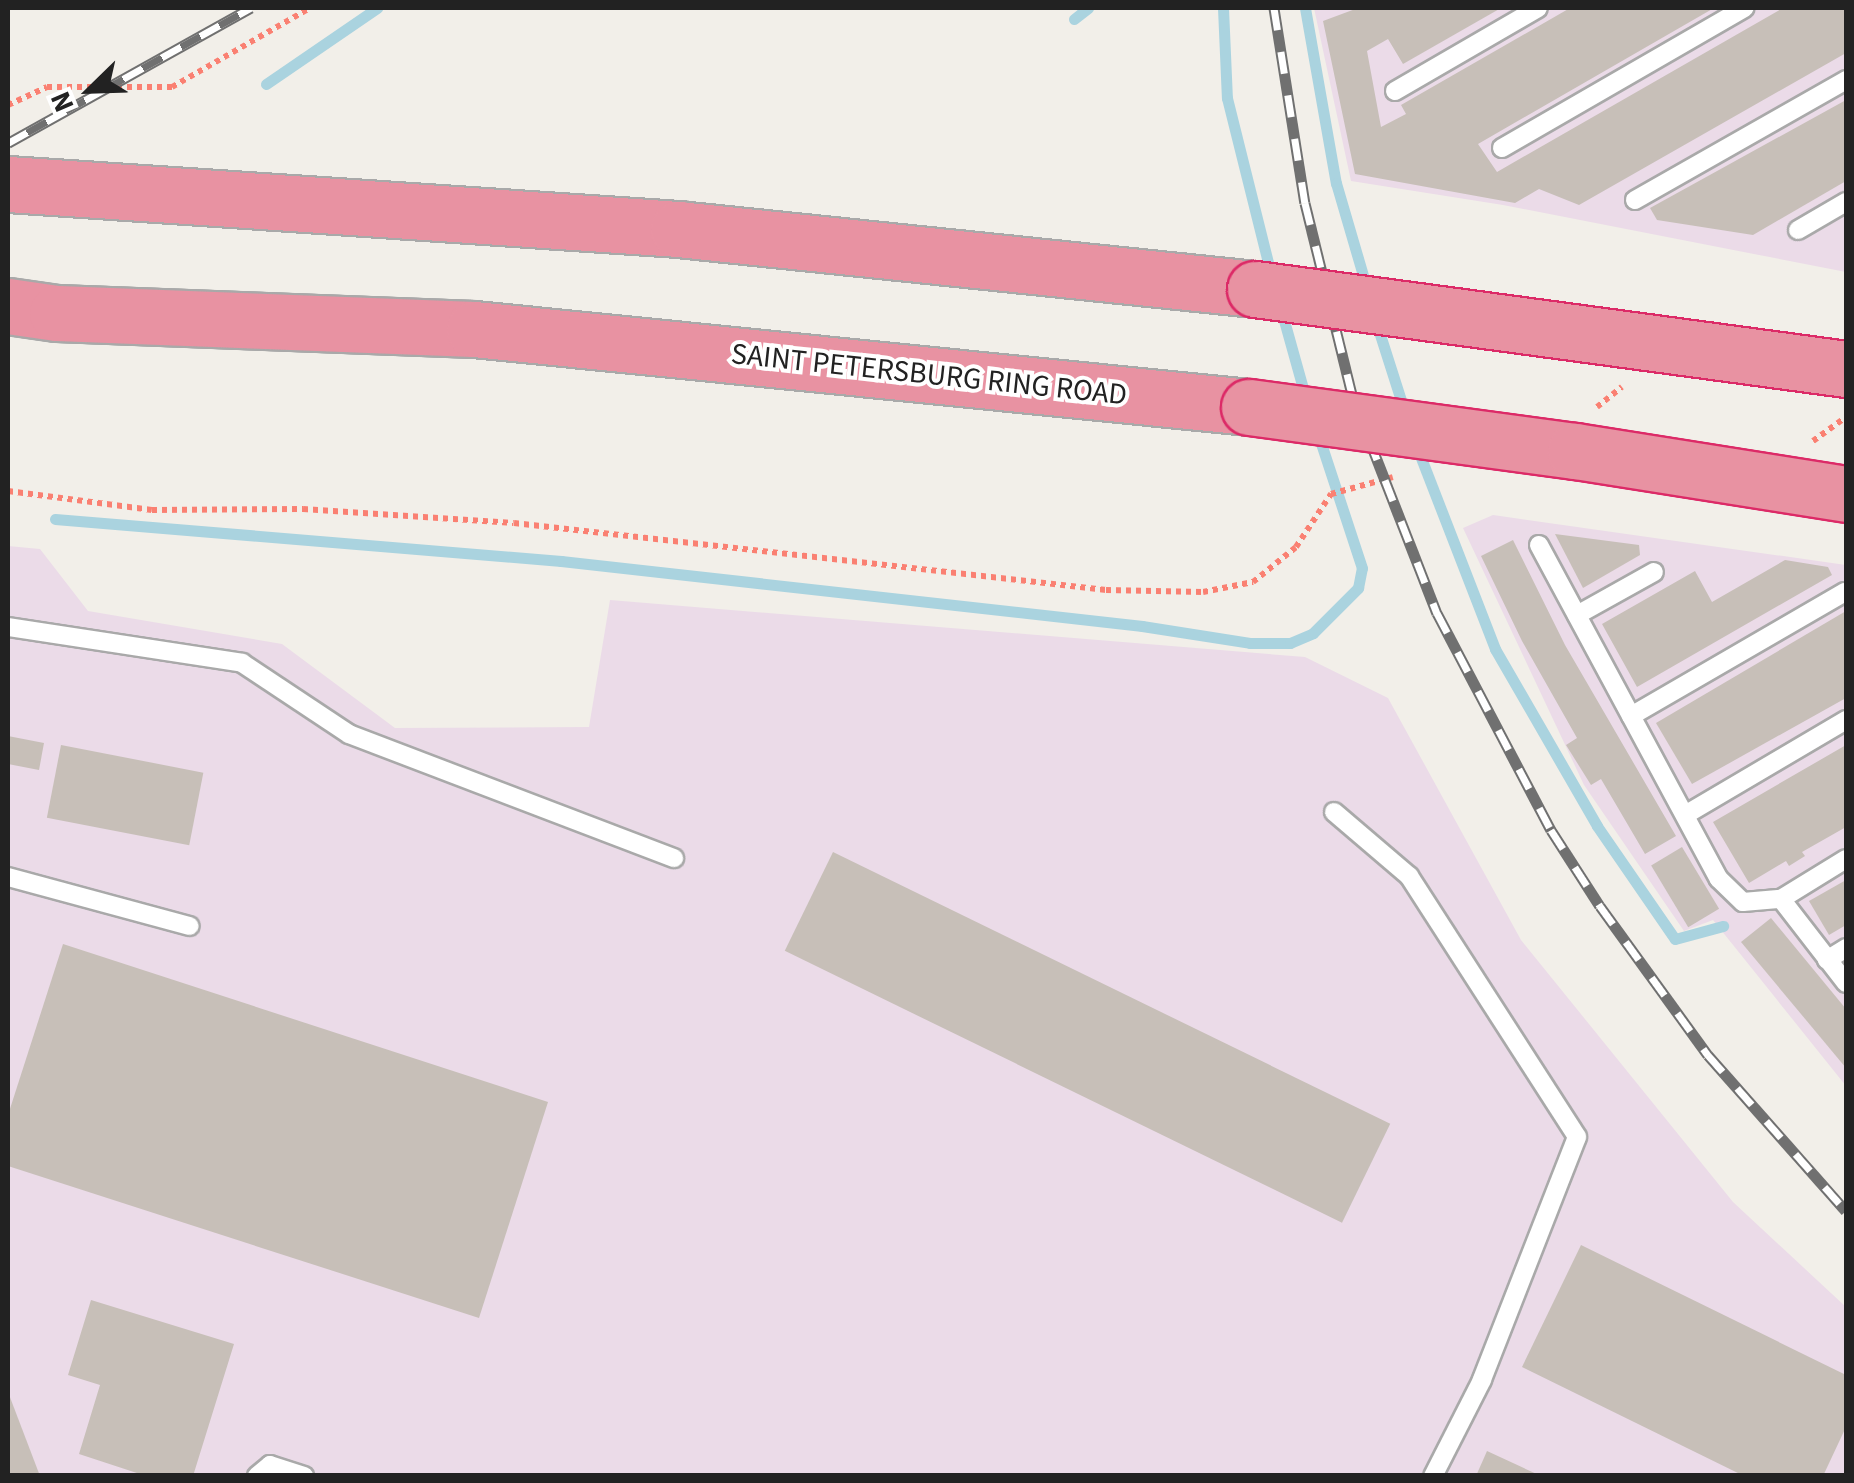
<!DOCTYPE html>
<style>
body{margin:0}
#map{position:relative;width:1854px;height:1483px;overflow:hidden;background:#f2efe9;font-family:"Source Sans 3",sans-serif}
div>[style]{position:absolute}
.industrial>*{inset:0;background:#ebdbe8}
.stream>*{height:11px;margin:-5.5px;padding:0 5.5px;transform-origin:5.5px;border-radius:5.5px;background:#aad3df}
.building>*{inset:0;background:#c7bfb8;transform-origin:0 0}
.path>*{height:6px;margin-top:-3px;transform-origin:0;background:repeating-linear-gradient(90deg,#fa8072 0 5px,transparent 0 10px)}
.roads{filter:drop-shadow(2px 0 #a9a9a9) drop-shadow(-2px 0 #a9a9a9) drop-shadow(0 2px #a9a9a9) drop-shadow(0 -2px #a9a9a9)}
.service>*{height:18px;margin:-9px;padding:0 9px;transform-origin:9px;border-radius:9px;background:#fff}
.motorway>*{height:55px;margin:-27.5px;padding:0 27.5px;transform-origin:27.5px;border-radius:27.5px;background:#e892a2}
.rail>*{height:11px;margin-top:-5.5px;transform-origin:0;background:repeating-linear-gradient(90deg,#fff 0 22px,#707070 0 44px);box-sizing:border-box;border-block:2px solid #707070}
.bridges{filter:drop-shadow(2px 0 #dc2a67) drop-shadow(-2px 0 #dc2a67) drop-shadow(0 2px #dc2a67) drop-shadow(0 -2px #dc2a67)}
.motorway-bridge>*{height:55px;margin:-27.5px;padding:0 27.5px;transform-origin:27.5px;border-radius:27.5px;background:#e892a2}
span{translate:-50% -50%;white-space:nowrap;text-align:center;line-height:1.15;-webkit-text-stroke:8px #fff;paint-order:stroke}
.street-label{font-size:30px;color:#222}
.frame{position:absolute;inset:0;border:10px solid #222;pointer-events:none}
.north{position:absolute;left:40px;top:40px;width:100px;height:100px;-webkit-text-stroke:8px #fff;paint-order:stroke;rotate:247deg;font-size:28px;font-weight:700;line-height:40px;text-align:center;color:#222}
.north::after{content:'';display:block;margin:auto;width:35px;height:45px;background:#222;clip-path:polygon(50% 0,100% 100%,50% 72%,0 100%)}
</style>
<div id="map">
<div class="industrial">
<i style="clip-path:polygon(1314px 8px,1846px 8px,1846px 272px,1503px 205px,1351px 181px)"></i>
<i style="clip-path:polygon(1493px 515px,1846px 565px,1846px 1086px,1713px 920px,1684px 931px,1584px 785px,1463px 528px)"></i>
<i style="clip-path:polygon(8px 546px,40px 549px,88px 611px,282px 644px,395px 728px,589px 727px,610px 600px,1305px 657px,1388px 698px,1521px 940px,1733px 1202px,1846px 1307px,1846px 1475px,8px 1476px)"></i>
</div>
<div class="stream">
<i style="left:1223px;top:8px;width:90px;rotate:87.5deg"></i>
<i style="left:1227px;top:98px;width:181px;rotate:76deg"></i>
<i style="left:1305px;top:8px;width:178px;rotate:80deg"></i>
<i style="left:1336px;top:183px;width:110px;rotate:73.7deg"></i>
<i style="left:1074px;top:19px;width:18px;rotate:-38deg"></i>
<i style="left:266px;top:84px;width:135px;rotate:-34.4deg"></i>
<i style="left:1280px;top:306px;width:97px;rotate:74.4deg"></i>
<i style="left:1376px;top:322px;width:96px;rotate:72.3deg"></i>
<i style="left:1416px;top:445px;width:219px;rotate:68.8deg"></i>
<i style="left:1495px;top:649px;width:204px;rotate:60deg"></i>
<i style="left:1597px;top:826px;width:137px;rotate:55.4deg"></i>
<i style="left:1675px;top:939px;width:50px;rotate:-15.2deg"></i>
<i style="left:55px;top:519px;width:508px;rotate:4.74deg"></i>
<i style="left:561px;top:561px;width:585px;rotate:6.38deg"></i>
<i style="left:1142px;top:626px;width:109px;rotate:8.9deg"></i>
<i style="left:1250px;top:643px;width:40px"></i>
<i style="left:1290px;top:643px;width:25px;rotate:-23deg"></i>
<i style="left:1313px;top:633px;width:64px;rotate:-45deg"></i>
<i style="left:1358px;top:588px;width:20px;rotate:-79deg"></i>
<i style="left:1362px;top:568px;width:144px;rotate:-108.2deg"></i>
</div>
<div class="building">
<i style="clip-path:polygon(1358px 8px,1501px 8px,1403px 64px,1388px 39px,1367px 51px,1381px 127px,1406px 114px,1401px 105px,1570px 8px,1714px 8px,1478px 144px,1497px 172px,1783px 8px,1846px 8px,1846px 53px,1579px 205px,1539px 189px,1515px 203px,1355px 174px,1323px 21px)"></i>
<i style="clip-path:polygon(1846px 100px,1846px 181px,1753px 235px,1657px 220px,1650px 208px)"></i>
<i style="clip-path:polygon(1555px 534px,1639px 545px,1640px 555px,1583px 588px)"></i>
<i style="clip-path:polygon(1513px 540px,1565px 645px,1676px 836px,1645px 854px,1601px 779px,1591px 785px,1566px 745px,1577px 738px,1522px 641px,1481px 556px)"></i>
<i style="clip-path:polygon(1785px 560px,1828px 567px,1832px 575px,1637px 687px,1602px 624px,1695px 571px,1712px 602px)"></i>
<i style="clip-path:polygon(1846px 611px,1846px 698px,1692px 784px,1656px 723px)"></i>
<i style="clip-path:polygon(8px 736px,44px 743px,39px 770px,8px 764px)"></i>
<i style="left:61px;top:745px;width:145px;height:74px;rotate:11deg"></i>
<i style="clip-path:polygon(1846px 745px,1846px 827px,1802px 852px,1805px 856px,1789px 866px,1786px 861px,1749px 883px,1713px 822px)"></i>
<i style="left:1682px;top:847px;width:72px;height:36px;rotate:59deg"></i>
<i style="left:833px;top:852px;width:620px;height:110px;rotate:26deg"></i>
<i style="clip-path:polygon(1846px 880px,1846px 925px,1829px 935px,1809px 901px)"></i>
<i style="clip-path:polygon(1771px 918px,1846px 1009px,1846px 1068px,1741px 942px)"></i>
<i style="clip-path:polygon(63px 944px,548px 1102px,479px 1318px,8px 1166px,8px 1115px)"></i>
<i style="clip-path:polygon(1581px 1245px,1846px 1375px,1846px 1427px,1823px 1476px,1744px 1476px,1522px 1367px)"></i>
<i style="clip-path:polygon(91px 1300px,234px 1344px,193px 1476px,146px 1476px,79px 1454px,100px 1385px,68px 1375px)"></i>
<i style="clip-path:polygon(8px 1392px,40px 1476px,8px 1476px)"></i>
<i style="clip-path:polygon(1487px 1451px,1541px 1476px,1476px 1476px)"></i>
</div>
<div class="path">
<i style="left:8px;top:105px;width:43px;rotate:-24.8deg"></i>
<i style="left:47px;top:87px;width:125px"></i>
<i style="left:172px;top:87px;width:159px;rotate:-29.8deg"></i>
<i style="left:1597px;top:407px;width:32px;rotate:-39deg"></i>
<i style="left:1813px;top:441px;width:41px;rotate:-36deg"></i>
<i style="left:8px;top:491px;width:145px;rotate:7.5deg"></i>
<i style="left:152px;top:510px;width:151px;rotate:-0.4deg"></i>
<i style="left:303px;top:509px;width:211px;rotate:3.8deg"></i>
<i style="left:514px;top:523px;width:596px;rotate:6.46deg"></i>
<i style="left:1106px;top:590px;width:97px;rotate:1.2deg"></i>
<i style="left:1203px;top:592px;width:51px;rotate:-11.3deg"></i>
<i style="left:1253px;top:582px;width:55px;rotate:-39.1deg"></i>
<i style="left:1296px;top:547px;width:64px;rotate:-56.6deg"></i>
<i style="left:1331px;top:494px;width:64px;rotate:-15.3deg"></i>
</div>
<div class="roads">
<div class="service">
<i style="left:1395px;top:91px;width:165px;rotate:-30.1deg"></i>
<i style="left:1502px;top:148px;width:280px;rotate:-30deg"></i>
<i style="left:1635px;top:200px;width:243px;rotate:-29.6deg"></i>
<i style="left:1798px;top:230px;width:56px;rotate:-30.3deg"></i>
<i style="left:1539px;top:545px;width:379px;rotate:61.7deg"></i>
<i style="left:1719px;top:879px;width:33px;rotate:44deg"></i>
<i style="left:1743px;top:902px;width:38px;rotate:-5deg"></i>
<i style="left:1781px;top:899px;width:76px;rotate:-31.6deg"></i>
<i style="left:1577px;top:615px;width:88px;rotate:-29.2deg"></i>
<i style="left:8px;top:627px;width:237px;rotate:8.7deg"></i>
<i style="left:242px;top:663px;width:128px;rotate:33.6deg"></i>
<i style="left:349px;top:734px;width:348px;rotate:20.9deg"></i>
<i style="left:1631px;top:716px;width:247px;rotate:-30.1deg"></i>
<i style="left:1334px;top:812px;width:99px;rotate:40.5deg"></i>
<i style="left:1409px;top:876px;width:310px;rotate:57.2deg"></i>
<i style="left:1577px;top:1137px;width:261px;rotate:111.4deg"></i>
<i style="left:1482px;top:1380px;width:108px;rotate:117deg"></i>
<i style="left:1685px;top:815px;width:187px;rotate:-30.5deg"></i>
<i style="left:8px;top:877px;width:188px;rotate:15.1deg"></i>
<i style="left:1781px;top:899px;width:106px;rotate:52.3deg"></i>
<i style="left:1827px;top:960px;width:22px;rotate:-32deg"></i>
<i style="left:257px;top:1476px;width:17px;rotate:-40deg"></i>
<i style="left:270px;top:1465px;width:36px;rotate:18deg"></i>
</div>
<div class="motorway">
<i style="left:8px;top:184px;width:672px;rotate:3.84deg"></i>
<i style="left:678px;top:229px;width:580px;rotate:5.94deg"></i>
<i style="left:8px;top:306px;width:49px;rotate:8.1deg"></i>
<i style="left:57px;top:313px;width:417px;rotate:2.2deg"></i>
<i style="left:474px;top:329px;width:779px;rotate:5.75deg"></i>
</div>
</div>
<div class="rail">
<i style="left:1274px;top:8px;width:197px;rotate:81deg"></i>
<i style="left:1305px;top:203px;width:201px;rotate:76.2deg"></i>
<i style="left:1353px;top:398px;width:231px;rotate:68.7deg"></i>
<i style="left:1437px;top:613px;width:245px;rotate:62.3deg"></i>
<i style="left:1551px;top:830px;width:90px;rotate:57.2deg"></i>
<i style="left:1600px;top:906px;width:184px;rotate:54.1deg"></i>
<i style="left:1708px;top:1055px;width:208px;rotate:48.5deg"></i>
<i style="left:8px;top:143px;width:278px;rotate:-29.1deg"></i>
</div>
<div class="bridges">
<div class="motorway-bridge">
<i style="left:1255px;top:289px;width:596px;rotate:7.71deg"></i>
<i style="left:1249px;top:407px;width:329px;rotate:7.7deg"></i>
<i style="left:1575px;top:451px;width:274px;rotate:9deg"></i>
</div>
</div>
<div class="street-label">
<span style="left:929px;top:375px;rotate:6deg">SAINT PETERSBURG RING ROAD</span>
</div>
<div class="frame"></div>
<div class="north">N</div>
</div>
